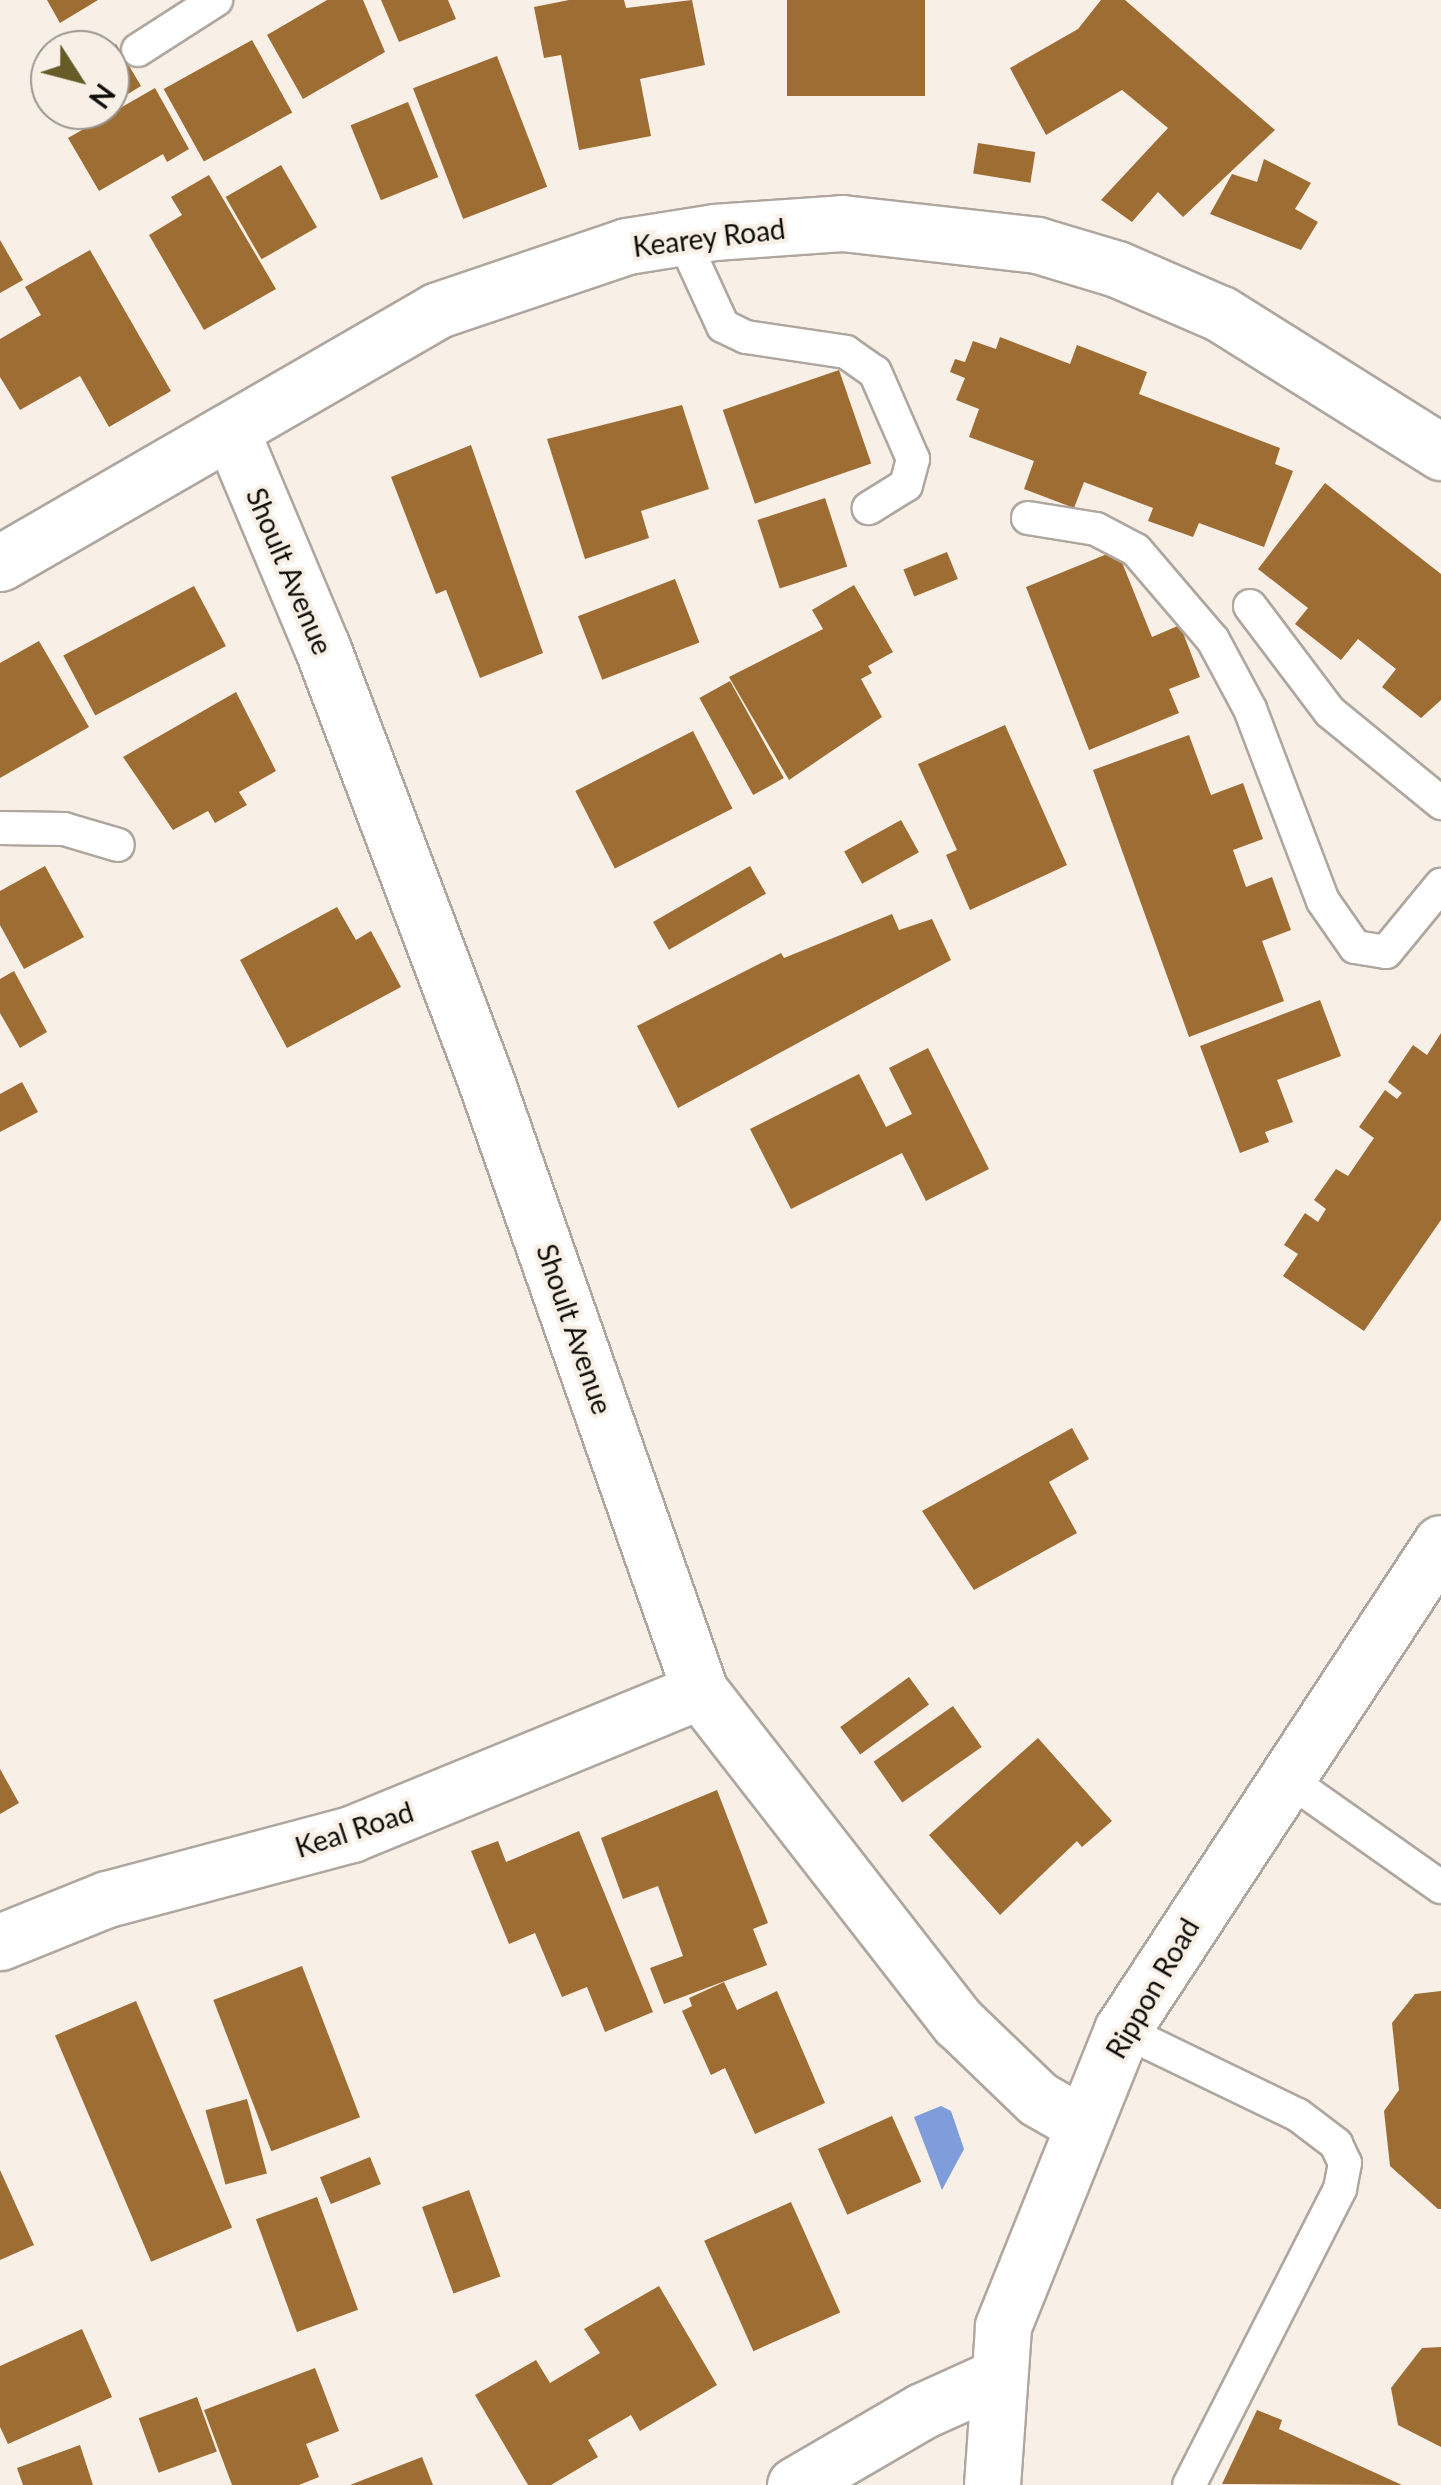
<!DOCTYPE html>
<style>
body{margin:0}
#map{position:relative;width:1441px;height:2485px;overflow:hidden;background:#f8f0e7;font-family:Lato,sans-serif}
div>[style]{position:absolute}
.water>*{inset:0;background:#7e9dda}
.building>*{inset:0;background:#9e6d33;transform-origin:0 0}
.roads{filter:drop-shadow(2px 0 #afa79f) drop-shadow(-2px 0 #afa79f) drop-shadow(0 2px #afa79f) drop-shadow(0 -2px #afa79f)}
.lane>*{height:32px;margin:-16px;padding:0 16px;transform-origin:16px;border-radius:16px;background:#fff}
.street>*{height:55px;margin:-27.5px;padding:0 27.5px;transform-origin:27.5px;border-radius:27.5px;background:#fff}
.secondary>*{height:55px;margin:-27.5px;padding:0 27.5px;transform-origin:27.5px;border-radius:27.5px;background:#fff}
span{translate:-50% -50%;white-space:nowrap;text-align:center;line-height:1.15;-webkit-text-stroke:8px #f8f0e7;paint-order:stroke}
.street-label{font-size:28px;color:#0e0c09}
.north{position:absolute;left:30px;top:30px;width:100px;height:100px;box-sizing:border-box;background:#f8f0e7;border:2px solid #9a958e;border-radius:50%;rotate:126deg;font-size:28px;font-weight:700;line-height:40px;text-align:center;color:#0e0c09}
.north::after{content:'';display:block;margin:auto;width:35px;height:45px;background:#665c28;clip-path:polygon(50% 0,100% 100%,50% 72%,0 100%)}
</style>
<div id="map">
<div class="water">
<i style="clip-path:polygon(941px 2106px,951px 2111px,964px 2149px,942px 2190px,914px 2117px)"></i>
</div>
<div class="building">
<i style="clip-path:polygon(47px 0,98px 0,60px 23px)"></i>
<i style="clip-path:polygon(327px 0,363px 0,385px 52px,303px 99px,267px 35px)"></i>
<i style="clip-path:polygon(381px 0,448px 0,456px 19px,399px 42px)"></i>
<i style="clip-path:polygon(569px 0,624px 0,626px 8px,692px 0,705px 65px,640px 79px,651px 136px,579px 150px,561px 55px,544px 58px,534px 7px)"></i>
<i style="left:787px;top:0;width:138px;height:96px"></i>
<i style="clip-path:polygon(1101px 0,1125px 0,1275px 130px,1183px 217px,1158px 192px,1132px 222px,1101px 200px,1168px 128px,1122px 90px,1046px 135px,1010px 68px,1078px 29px)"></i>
<i style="left:252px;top:40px;width:83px;height:101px;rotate:61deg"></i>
<i style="clip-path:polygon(116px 44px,141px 86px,110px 105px,110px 50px,105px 50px)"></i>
<i style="left:497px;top:56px;width:140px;height:90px;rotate:69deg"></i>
<i style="clip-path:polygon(155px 88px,189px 149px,167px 162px,163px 154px,99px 191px,68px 138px)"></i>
<i style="left:408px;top:102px;width:81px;height:62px;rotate:68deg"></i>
<i style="left:978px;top:143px;width:58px;height:31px;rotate:9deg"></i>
<i style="clip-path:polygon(1264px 159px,1311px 183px,1295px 209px,1318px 222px,1301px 250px,1210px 214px,1232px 174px,1257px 182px)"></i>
<i style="left:281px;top:165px;width:72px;height:64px;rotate:60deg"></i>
<i style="clip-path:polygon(209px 175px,276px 289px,204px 330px,149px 235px,182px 215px,171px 197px)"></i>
<i style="clip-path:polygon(0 240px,23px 280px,0 293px)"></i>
<i style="clip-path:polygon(90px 250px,171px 391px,109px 427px,80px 376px,20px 410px,0 377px,0 339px,41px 315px,25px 287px)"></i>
<i style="clip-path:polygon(1000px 337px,1070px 364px,1077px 345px,1147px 372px,1139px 394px,1280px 448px,1275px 464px,1293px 471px,1264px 547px,1199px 523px,1193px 537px,1148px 521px,1153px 508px,1084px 482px,1074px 508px,1024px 489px,1034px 461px,969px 437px,979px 409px,956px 400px,965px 378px,950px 372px,955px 359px,965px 362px,973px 341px,996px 349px)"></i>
<i style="left:839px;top:370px;width:99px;height:123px;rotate:71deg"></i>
<i style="clip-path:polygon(682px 405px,709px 489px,641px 511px,649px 538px,585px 559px,547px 439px)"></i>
<i style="clip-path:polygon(471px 445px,543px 653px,480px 678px,446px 590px,436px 594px,391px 477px)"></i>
<i style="clip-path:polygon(1325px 483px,1441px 574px,1441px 700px,1421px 718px,1382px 687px,1396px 669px,1358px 639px,1341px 660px,1295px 624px,1308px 608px,1258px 569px)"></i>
<i style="left:825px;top:498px;width:72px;height:71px;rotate:72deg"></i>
<i style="clip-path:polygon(1117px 550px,1152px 637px,1180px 625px,1200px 677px,1169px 689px,1179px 713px,1089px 750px,1026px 587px)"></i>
<i style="left:947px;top:552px;width:29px;height:47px;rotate:68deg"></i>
<i style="left:675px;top:579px;width:68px;height:104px;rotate:69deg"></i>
<i style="clip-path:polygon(854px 585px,893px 652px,868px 666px,872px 673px,861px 679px,882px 717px,789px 780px,729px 677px,823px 629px,812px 610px)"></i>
<i style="left:194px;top:586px;width:68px;height:148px;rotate:62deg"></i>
<i style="clip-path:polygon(39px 641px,89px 727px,0 778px,0 663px)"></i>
<i style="left:730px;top:681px;width:111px;height:35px;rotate:61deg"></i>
<i style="clip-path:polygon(236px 692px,276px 771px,239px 792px,247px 805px,215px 823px,208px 811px,173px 830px,123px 757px)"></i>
<i style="clip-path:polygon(1005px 725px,1067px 865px,970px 910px,946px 855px,957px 850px,918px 764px)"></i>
<i style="left:693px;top:731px;width:87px;height:132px;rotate:63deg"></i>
<i style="clip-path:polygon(1189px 735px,1211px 795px,1243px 783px,1263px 839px,1233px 850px,1246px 887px,1272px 877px,1291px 930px,1262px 941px,1284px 1001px,1189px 1037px,1093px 770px)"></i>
<i style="left:901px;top:820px;width:37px;height:65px;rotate:61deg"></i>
<i style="clip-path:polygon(45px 866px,84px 937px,24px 969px,0 925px,0 891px)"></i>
<i style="left:750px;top:866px;width:32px;height:112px;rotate:60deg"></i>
<i style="clip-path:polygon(337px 907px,356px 940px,371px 931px,401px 987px,287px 1048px,240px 960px)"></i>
<i style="clip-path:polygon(892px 914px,899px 930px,932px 919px,951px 960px,678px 1108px,637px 1026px,781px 953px,784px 958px)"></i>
<i style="clip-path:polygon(14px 971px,47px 1032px,20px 1048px,0 1013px,0 979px)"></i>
<i style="clip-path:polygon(1320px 1000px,1341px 1056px,1277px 1080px,1293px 1122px,1265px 1132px,1269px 1142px,1240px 1153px,1200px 1046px)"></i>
<i style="clip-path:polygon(1441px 1033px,1441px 1220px,1364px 1331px,1283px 1276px,1298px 1254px,1284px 1245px,1305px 1213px,1318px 1222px,1326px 1209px,1314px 1200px,1336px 1169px,1348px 1176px,1374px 1138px,1359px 1127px,1385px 1090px,1397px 1099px,1402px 1093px,1388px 1082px,1413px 1045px,1427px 1055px)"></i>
<i style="clip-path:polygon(928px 1048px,989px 1169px,926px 1201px,902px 1153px,791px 1209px,750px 1129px,859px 1074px,886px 1127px,912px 1114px,889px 1068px)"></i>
<i style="clip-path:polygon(22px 1082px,38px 1112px,0 1132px,0 1094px)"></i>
<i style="clip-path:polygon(1072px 1428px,1089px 1459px,1049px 1482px,1077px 1533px,974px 1590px,922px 1511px)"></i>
<i style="left:909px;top:1677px;width:34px;height:85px;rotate:54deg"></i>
<i style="left:953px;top:1706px;width:50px;height:97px;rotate:55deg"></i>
<i style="clip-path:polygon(1038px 1738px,1112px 1821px,1082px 1847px,1077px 1841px,1000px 1915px,929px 1835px)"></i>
<i style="clip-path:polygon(0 1769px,19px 1803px,0 1814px)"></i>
<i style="clip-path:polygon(717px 1790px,768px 1923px,753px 1929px,767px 1965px,664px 2004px,650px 1968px,683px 1956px,658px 1886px,623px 1899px,601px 1838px)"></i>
<i style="clip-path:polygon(579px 1831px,653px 2012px,605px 2032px,587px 1987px,562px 1997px,535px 1933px,509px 1944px,471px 1851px,498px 1841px,506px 1862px)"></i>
<i style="left:302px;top:1966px;width:162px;height:95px;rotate:69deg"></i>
<i style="clip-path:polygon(724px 1982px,737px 2010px,777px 1991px,825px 2103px,755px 2134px,725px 2068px,711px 2075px,682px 2011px,692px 2006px,689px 1998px)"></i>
<i style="clip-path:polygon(1441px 1991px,1441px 2209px,1438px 2209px,1390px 2166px,1384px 2111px,1399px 2090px,1392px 2023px,1415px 1994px)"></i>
<i style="left:136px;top:2001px;width:246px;height:88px;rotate:67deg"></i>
<i style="left:247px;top:2099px;width:77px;height:43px;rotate:75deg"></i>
<i style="left:892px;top:2116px;width:72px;height:81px;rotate:66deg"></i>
<i style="left:370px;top:2157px;width:29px;height:54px;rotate:68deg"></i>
<i style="clip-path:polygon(0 2170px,34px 2245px,0 2260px)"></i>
<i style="left:469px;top:2190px;width:92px;height:50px;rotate:70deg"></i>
<i style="left:317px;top:2197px;width:120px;height:65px;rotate:70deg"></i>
<i style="left:791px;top:2202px;width:121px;height:95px;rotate:66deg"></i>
<i style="clip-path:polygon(659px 2286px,717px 2385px,640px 2431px,631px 2415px,588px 2440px,598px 2457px,551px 2485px,528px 2485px,475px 2395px,536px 2360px,550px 2383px,600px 2353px,584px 2329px)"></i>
<i style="clip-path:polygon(82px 2329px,112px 2397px,8px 2444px,0 2427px,0 2366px)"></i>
<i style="clip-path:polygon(1441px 2347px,1441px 2447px,1398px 2425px,1391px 2388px,1422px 2348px)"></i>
<i style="clip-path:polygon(315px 2368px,339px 2431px,306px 2444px,319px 2477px,299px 2485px,232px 2485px,204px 2410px)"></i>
<i style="left:197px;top:2397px;width:58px;height:62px;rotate:70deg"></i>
<i style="clip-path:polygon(1257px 2410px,1282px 2420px,1279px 2429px,1402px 2485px,1222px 2484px)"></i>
<i style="clip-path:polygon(80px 2445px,93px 2485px,23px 2485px,17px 2468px)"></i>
<i style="clip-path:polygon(422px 2457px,433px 2485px,350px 2485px)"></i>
</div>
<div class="roads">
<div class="lane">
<i style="left:138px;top:50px;width:93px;rotate:-32.7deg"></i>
<i style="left:682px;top:237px;width:98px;rotate:65.3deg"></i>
<i style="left:723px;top:326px;width:25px;rotate:26deg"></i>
<i style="left:746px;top:337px;width:101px;rotate:8.5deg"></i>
<i style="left:846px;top:352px;width:35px;rotate:35deg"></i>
<i style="left:875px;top:372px;width:95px;rotate:66.4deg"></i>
<i style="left:913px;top:459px;width:27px;rotate:105deg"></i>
<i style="left:906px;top:485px;width:44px;rotate:148.1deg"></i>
<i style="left:1028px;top:518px;width:69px;rotate:9.2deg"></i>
<i style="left:1096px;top:529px;width:45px;rotate:27.7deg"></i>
<i style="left:1136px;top:550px;width:118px;rotate:49.5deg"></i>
<i style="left:1213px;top:640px;width:78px;rotate:61.8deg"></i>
<i style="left:1250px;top:709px;width:205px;rotate:69.2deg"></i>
<i style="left:1323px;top:901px;width:56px;rotate:55.2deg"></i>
<i style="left:1355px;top:947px;width:31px;rotate:9deg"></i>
<i style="left:1386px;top:952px;width:87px;rotate:-50.6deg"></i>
<i style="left:1250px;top:606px;width:133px;rotate:53deg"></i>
<i style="left:1330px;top:712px;width:144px;rotate:39.3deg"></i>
<i style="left:0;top:828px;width:64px;rotate:0.9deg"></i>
<i style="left:64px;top:829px;width:56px;rotate:16.5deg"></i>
<i style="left:1285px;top:1777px;width:191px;rotate:35.2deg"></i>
<i style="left:1122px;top:2030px;width:195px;rotate:25.8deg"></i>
<i style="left:1298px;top:2115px;width:48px;rotate:37.3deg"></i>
<i style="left:1336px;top:2144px;width:21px;rotate:65deg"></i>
<i style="left:1345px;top:2163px;width:26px;rotate:101deg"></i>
<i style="left:1340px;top:2189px;width:332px;rotate:117deg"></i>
</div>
<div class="street">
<i style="left:231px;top:431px;width:234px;rotate:67.2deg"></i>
<i style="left:322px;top:647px;width:467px;rotate:69.3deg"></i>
<i style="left:487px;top:1084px;width:643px;rotate:70.66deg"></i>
<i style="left:700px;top:1691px;width:420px;rotate:52.1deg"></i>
<i style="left:958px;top:2022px;width:111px;rotate:43.9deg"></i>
<i style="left:1038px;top:2099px;width:48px;rotate:29.7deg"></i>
<i style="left:0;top:563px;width:506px;rotate:-30.01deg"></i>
<i style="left:438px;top:310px;width:200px;rotate:-18.7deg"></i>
<i style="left:627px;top:246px;width:88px;rotate:-9.1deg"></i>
<i style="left:714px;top:232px;width:128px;rotate:-4deg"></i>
<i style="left:842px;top:223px;width:196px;rotate:6.4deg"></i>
<i style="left:1037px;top:245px;width:84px;rotate:16.7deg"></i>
<i style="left:1117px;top:269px;width:113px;rotate:23.4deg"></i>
<i style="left:1221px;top:314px;width:260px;rotate:32.1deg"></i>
<i style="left:0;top:1942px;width:115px;rotate:-21.9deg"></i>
<i style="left:107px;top:1899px;width:253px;rotate:-14.9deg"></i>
<i style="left:351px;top:1834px;width:377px;rotate:-22.3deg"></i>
<i style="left:795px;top:2485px;width:147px;rotate:-30.2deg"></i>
<i style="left:922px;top:2411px;width:80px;rotate:-24.3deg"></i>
</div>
<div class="secondary">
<i style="left:992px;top:2485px;width:159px;rotate:-86deg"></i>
<i style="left:1003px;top:2326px;width:319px;rotate:-68.1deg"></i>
<i style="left:1122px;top:2030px;width:582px;rotate:-56.77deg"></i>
</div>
</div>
<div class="street-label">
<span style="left:709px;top:237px;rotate:-7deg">Kearey Road</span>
<span style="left:290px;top:571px;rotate:67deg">Shoult Avenue</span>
<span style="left:575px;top:1329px;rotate:71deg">Shoult Avenue</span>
<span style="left:354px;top:1829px;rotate:-18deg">Keal Road</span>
<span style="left:1152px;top:1988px;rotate:-60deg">Rippon Road</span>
</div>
<div class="north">N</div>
</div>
